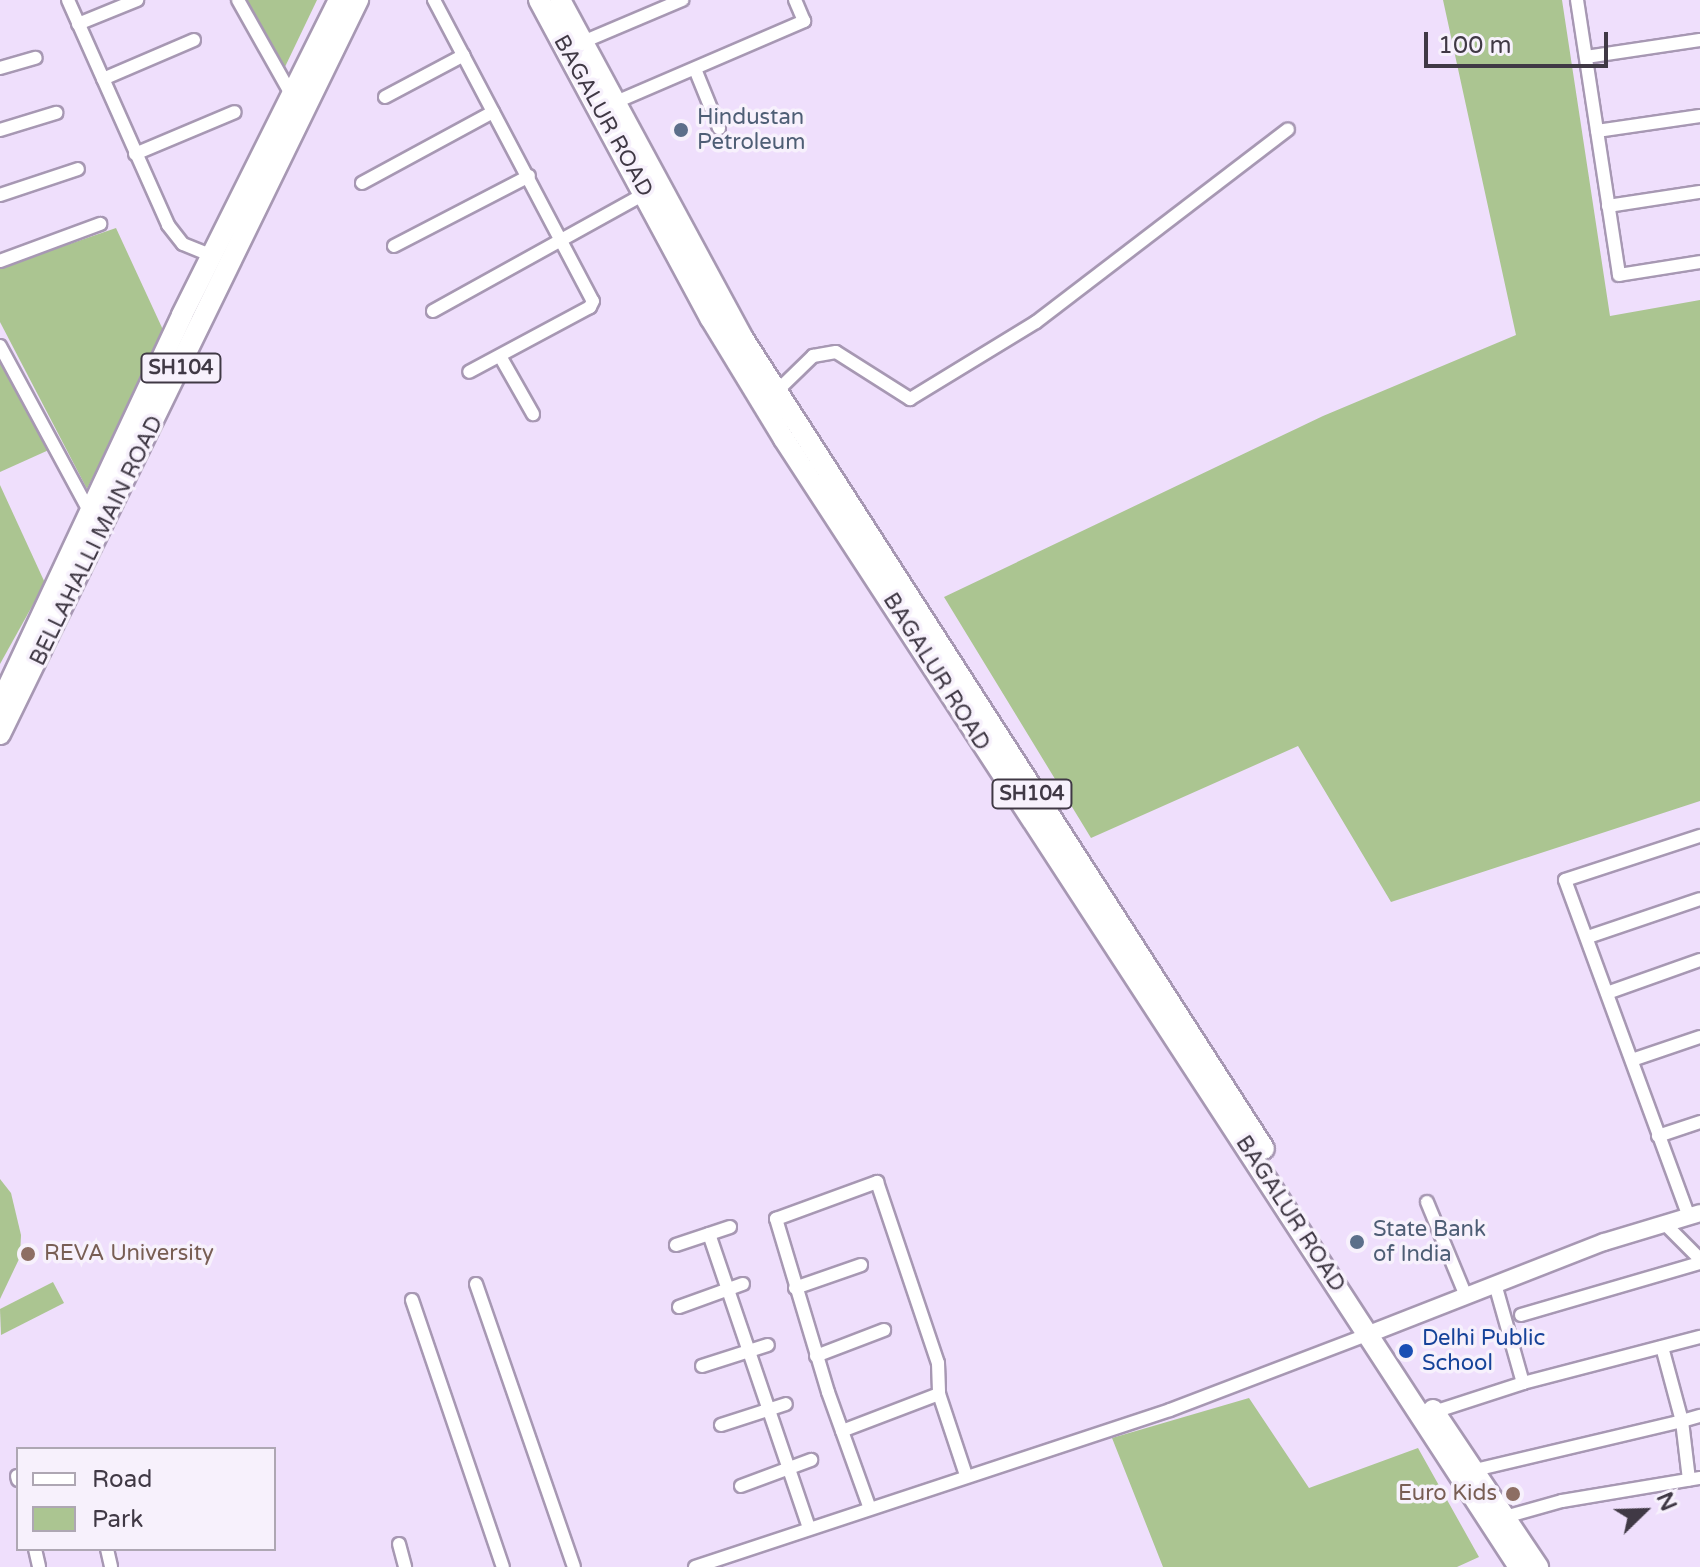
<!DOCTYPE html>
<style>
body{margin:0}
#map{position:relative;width:1700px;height:1567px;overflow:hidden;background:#efdffc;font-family:"Varela Round",sans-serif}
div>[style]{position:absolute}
.green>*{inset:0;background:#abc591}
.roads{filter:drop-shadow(2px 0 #a798b3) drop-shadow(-2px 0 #a798b3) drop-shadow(0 2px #a798b3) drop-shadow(0 -2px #a798b3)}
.minor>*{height:12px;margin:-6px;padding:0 6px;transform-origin:6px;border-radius:6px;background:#fff}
.tertiary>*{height:16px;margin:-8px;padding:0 8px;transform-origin:8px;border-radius:8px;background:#fff}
.primary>*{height:20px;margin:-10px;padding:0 10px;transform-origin:10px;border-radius:10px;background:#fff}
.dots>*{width:22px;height:22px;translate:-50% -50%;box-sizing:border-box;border:4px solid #f7f1fc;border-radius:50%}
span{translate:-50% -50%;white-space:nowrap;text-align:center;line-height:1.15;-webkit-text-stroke:7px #f7f1fc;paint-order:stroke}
.shield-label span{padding:2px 6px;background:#f7f1fc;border:2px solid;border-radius:6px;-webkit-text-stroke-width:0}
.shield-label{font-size:20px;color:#403945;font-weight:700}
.street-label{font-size:22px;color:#403945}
.service-label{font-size:22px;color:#4e5e75}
.left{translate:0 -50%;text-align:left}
.education-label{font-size:22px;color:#785e54}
.right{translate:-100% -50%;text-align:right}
.transit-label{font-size:22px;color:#164399}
.legend{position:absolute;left:16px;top:1447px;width:260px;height:104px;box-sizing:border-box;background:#f7f1fc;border:2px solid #aea7b3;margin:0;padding:10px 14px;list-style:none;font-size:24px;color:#403945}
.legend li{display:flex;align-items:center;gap:16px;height:40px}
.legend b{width:40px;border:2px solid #aea7b3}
.north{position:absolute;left:1604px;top:1471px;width:80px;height:80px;-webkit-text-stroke:6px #f7f1fc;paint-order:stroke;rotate:67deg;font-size:22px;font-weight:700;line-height:32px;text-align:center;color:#403945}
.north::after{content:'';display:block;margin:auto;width:28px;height:36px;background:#403945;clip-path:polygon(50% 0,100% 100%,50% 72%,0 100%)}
.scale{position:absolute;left:1424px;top:32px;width:184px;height:36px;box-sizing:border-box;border:4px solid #403945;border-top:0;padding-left:10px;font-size:24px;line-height:28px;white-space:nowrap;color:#403945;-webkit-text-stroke:6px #f7f1fc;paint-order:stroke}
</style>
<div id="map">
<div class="green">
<i style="clip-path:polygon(247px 0,317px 0,283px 71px)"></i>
<i style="clip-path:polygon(1443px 0,1562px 0,1610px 316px,1700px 300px,1700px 801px,1391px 902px,1298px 746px,1091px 838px,944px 597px,1323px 416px,1516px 335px)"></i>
<i style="clip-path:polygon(116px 228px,164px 332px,87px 489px,0 322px,0 268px)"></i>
<i style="clip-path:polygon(0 361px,51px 449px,0 472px)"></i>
<i style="clip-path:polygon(0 485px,45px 583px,0 664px)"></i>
<i style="clip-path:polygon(0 1179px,11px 1193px,21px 1235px,20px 1257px,0 1299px)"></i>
<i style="clip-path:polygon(53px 1282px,64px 1303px,1px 1335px,0 1309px)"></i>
<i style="clip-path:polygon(1249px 1398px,1309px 1488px,1418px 1448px,1479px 1557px,1457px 1567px,1163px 1567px,1112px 1438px)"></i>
</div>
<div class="roads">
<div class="minor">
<i style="left:68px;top:0;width:246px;rotate:66deg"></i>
<i style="left:168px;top:225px;width:24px;rotate:52deg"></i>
<i style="left:183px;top:244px;width:31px;rotate:22deg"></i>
<i style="left:238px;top:0;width:110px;rotate:60.6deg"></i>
<i style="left:434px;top:0;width:340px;rotate:62.2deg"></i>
<i style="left:593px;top:301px;width:7px;rotate:117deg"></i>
<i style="left:590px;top:307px;width:137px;rotate:151.8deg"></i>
<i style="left:1577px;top:0;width:278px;rotate:81.3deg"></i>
<i style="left:1619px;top:275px;width:82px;rotate:-9.1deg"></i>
<i style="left:78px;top:24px;width:64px;rotate:-22.1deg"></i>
<i style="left:583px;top:42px;width:108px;rotate:-23deg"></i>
<i style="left:1586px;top:57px;width:115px;rotate:-8.5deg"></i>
<i style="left:0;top:68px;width:37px;rotate:-16deg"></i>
<i style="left:695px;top:69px;width:64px;rotate:67.9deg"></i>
<i style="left:103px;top:79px;width:99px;rotate:-23.2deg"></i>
<i style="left:385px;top:97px;width:89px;rotate:-28deg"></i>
<i style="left:616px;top:102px;width:205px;rotate:-23.3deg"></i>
<i style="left:804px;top:21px;width:23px;rotate:-113deg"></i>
<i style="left:0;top:130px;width:59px;rotate:-16.9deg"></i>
<i style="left:1597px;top:131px;width:104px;rotate:-8.3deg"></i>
<i style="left:135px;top:154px;width:108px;rotate:-22.8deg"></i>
<i style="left:362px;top:183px;width:149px;rotate:-28.5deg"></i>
<i style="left:0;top:195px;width:82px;rotate:-18.4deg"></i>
<i style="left:1608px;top:206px;width:93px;rotate:-8.7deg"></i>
<i style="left:394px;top:246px;width:152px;rotate:-27.4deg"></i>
<i style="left:0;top:261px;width:107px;rotate:-20.3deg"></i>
<i style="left:433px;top:311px;width:244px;rotate:-29deg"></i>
<i style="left:0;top:346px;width:193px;rotate:61.6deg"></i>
<i style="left:500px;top:356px;width:67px;rotate:60.4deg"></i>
<i style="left:776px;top:392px;width:52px;rotate:-44.2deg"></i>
<i style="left:813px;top:356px;width:23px;rotate:-10deg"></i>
<i style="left:836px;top:352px;width:88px;rotate:32.4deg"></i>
<i style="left:910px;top:399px;width:148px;rotate:-31.4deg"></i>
<i style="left:1036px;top:322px;width:317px;rotate:-37.4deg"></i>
<i style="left:1588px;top:937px;width:118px;rotate:-18.7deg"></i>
<i style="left:1607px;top:993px;width:99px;rotate:-19.5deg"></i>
<i style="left:1632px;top:1060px;width:72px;rotate:-18.7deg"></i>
<i style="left:1658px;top:1136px;width:44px;rotate:-18.4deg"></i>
<i style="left:1427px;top:1202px;width:102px;rotate:67.5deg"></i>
<i style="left:1689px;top:1217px;width:359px;rotate:-110.2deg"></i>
<i style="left:1565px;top:880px;width:142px;rotate:-18.1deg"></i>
<i style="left:1665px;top:1224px;width:49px;rotate:45deg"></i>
<i style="left:709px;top:1234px;width:310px;rotate:71.2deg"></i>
<i style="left:676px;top:1245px;width:57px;rotate:-18.4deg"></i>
<i style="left:476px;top:1284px;width:299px;rotate:70.9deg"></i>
<i style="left:1495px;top:1284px;width:103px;rotate:74.2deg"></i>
<i style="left:1523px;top:1383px;width:183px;rotate:-14.6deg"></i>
<i style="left:795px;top:1288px;width:70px;rotate:-19.2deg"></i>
<i style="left:412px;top:1300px;width:282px;rotate:71.2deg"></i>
<i style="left:679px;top:1307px;width:68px;rotate:-19.8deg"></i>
<i style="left:1521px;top:1315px;width:186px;rotate:-16.2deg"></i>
<i style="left:1662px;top:1347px;width:77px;rotate:74.9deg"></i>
<i style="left:1682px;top:1421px;width:19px;rotate:-16deg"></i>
<i style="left:816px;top:1356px;width:73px;rotate:-20.9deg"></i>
<i style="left:702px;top:1366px;width:69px;rotate:-17.7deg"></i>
<i style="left:1434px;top:1412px;width:94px;rotate:-18deg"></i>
<i style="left:721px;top:1425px;width:68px;rotate:-17.9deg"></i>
<i style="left:842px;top:1431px;width:104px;rotate:-20.9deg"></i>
<i style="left:1475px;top:1470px;width:213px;rotate:-13.3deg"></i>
<i style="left:1682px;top:1421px;width:59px;rotate:83.2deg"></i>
<i style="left:17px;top:1476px;width:4px;rotate:76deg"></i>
<i style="left:741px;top:1486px;width:75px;rotate:-20.4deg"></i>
<i style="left:869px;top:1506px;width:121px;rotate:-109.8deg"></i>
<i style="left:828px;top:1392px;width:181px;rotate:-106.7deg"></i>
<i style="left:776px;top:1219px;width:108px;rotate:-20.1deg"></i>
<i style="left:877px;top:1182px;width:191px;rotate:71.4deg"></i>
<i style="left:938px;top:1363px;width:31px;rotate:88deg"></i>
<i style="left:939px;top:1394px;width:85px;rotate:71.6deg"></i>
<i style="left:1505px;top:1517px;width:59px;rotate:-15.7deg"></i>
<i style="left:1562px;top:1501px;width:140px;rotate:-9.5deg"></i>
<i style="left:399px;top:1544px;width:24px;rotate:75deg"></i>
<i style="left:35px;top:1549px;width:18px;rotate:77deg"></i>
<i style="left:107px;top:1549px;width:18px;rotate:77deg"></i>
<i style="left:695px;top:1567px;width:500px;rotate:-18.29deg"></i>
<i style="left:1170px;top:1410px;width:213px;rotate:-20.9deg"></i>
</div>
<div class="tertiary">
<i style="left:1369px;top:1334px;width:252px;rotate:-21.4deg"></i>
<i style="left:1604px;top:1242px;width:100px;rotate:-16.8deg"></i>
</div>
<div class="primary">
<i style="left:539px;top:0;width:362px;rotate:61.7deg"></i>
<i style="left:711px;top:319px;width:140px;rotate:58.7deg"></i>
<i style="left:784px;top:439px;width:1346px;rotate:56.91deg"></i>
<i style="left:560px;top:0;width:383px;rotate:61.6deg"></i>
<i style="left:742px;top:337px;width:965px;rotate:57.26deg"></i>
<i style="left:0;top:704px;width:429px;rotate:-64.9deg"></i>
<i style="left:182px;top:315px;width:352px;rotate:-63.5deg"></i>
<i style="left:0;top:734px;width:817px;rotate:-64deg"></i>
<i style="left:1433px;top:1410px;width:189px;rotate:56.2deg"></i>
</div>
</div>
<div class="dots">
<i style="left:681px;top:130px;background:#5c6f8a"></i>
<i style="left:1357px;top:1242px;background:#5c6f8a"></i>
<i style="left:28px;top:1254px;background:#8d6e63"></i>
<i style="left:1406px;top:1351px;background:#1a4fb4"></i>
<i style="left:1513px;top:1494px;background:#8d6e63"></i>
</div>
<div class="shield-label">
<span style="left:181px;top:368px">SH104</span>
<span style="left:1032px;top:794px">SH104</span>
</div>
<div class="street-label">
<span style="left:603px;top:116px;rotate:61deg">BAGALUR ROAD</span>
<span style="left:97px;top:541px;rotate:-64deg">BELLAHALLI MAIN ROAD</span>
<span style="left:936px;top:672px;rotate:58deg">BAGALUR ROAD</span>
<span style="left:1290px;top:1214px;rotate:57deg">BAGALUR ROAD</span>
</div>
<div class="service-label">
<span class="left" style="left:697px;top:130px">Hindustan<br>Petroleum</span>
<span class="left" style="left:1373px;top:1242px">State Bank<br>of India</span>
</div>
<div class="education-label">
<span class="left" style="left:44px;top:1254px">REVA University</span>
<span class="right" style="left:1497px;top:1494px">Euro Kids</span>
</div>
<div class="transit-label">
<span class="left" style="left:1422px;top:1351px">Delhi Public<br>School</span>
</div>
<ul class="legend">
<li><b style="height:10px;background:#fff"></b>Road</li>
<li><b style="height:22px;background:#abc591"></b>Park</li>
</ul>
<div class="north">N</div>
<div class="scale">100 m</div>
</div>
